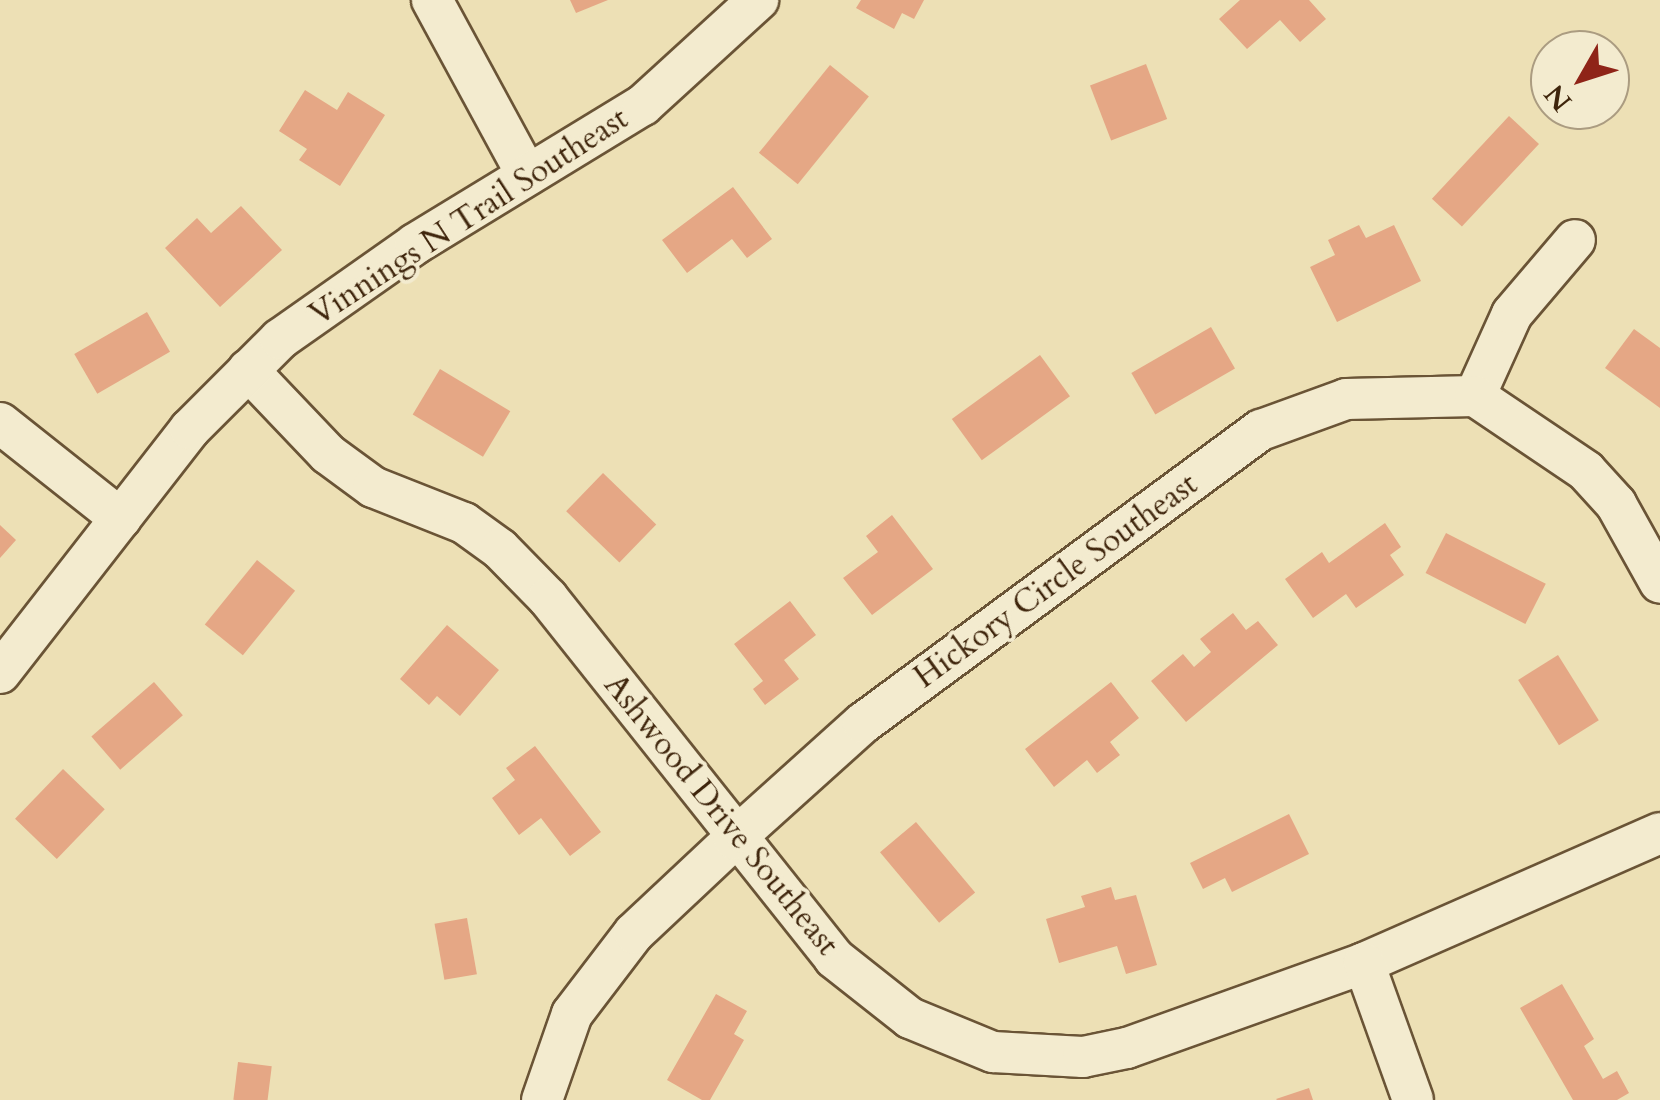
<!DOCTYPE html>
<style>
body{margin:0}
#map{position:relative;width:1660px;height:1100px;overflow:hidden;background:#ede0b5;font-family:Cardo,serif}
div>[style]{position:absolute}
.building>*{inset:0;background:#e5a785;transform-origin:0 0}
.roads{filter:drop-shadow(2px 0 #6a5436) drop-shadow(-2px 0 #6a5436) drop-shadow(0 2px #6a5436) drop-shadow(0 -2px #6a5436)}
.minor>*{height:40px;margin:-20px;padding:0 20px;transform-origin:20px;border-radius:20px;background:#f3ebcf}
span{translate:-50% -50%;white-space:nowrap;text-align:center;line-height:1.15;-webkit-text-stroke:8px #f3ebcf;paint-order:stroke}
.street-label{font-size:32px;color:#3f250c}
.north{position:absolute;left:1530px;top:30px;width:100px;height:100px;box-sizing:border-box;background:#f3ebcf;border:2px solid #ab9c81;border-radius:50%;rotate:231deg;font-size:28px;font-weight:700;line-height:40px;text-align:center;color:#3f250c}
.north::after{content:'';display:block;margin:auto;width:35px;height:45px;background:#8f2418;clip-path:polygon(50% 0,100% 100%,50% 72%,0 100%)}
</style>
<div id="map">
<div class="building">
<i style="clip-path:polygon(570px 0,608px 0,576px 13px)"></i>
<i style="clip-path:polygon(861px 0,924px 0,914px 19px,902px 13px,894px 29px,856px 8px)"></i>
<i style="clip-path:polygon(1240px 0,1309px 0,1326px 19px,1300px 42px,1280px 20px,1247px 49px,1219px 19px)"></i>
<i style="left:1146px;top:64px;width:59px;height:60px;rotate:69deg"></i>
<i style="left:830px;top:65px;width:50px;height:113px;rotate:39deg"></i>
<i style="clip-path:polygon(305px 90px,337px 110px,348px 92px,385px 115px,340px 186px,299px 160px,307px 149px,279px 131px)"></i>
<i style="left:1509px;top:116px;width:41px;height:113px;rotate:43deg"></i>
<i style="clip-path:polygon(733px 187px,772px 239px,747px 258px,732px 239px,687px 273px,662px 240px)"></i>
<i style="clip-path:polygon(241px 206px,282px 250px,220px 307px,165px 248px,197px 218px,211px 233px)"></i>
<i style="clip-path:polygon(1359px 225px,1366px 238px,1394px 225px,1421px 281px,1337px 322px,1310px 267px,1335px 255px,1328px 240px)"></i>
<i style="left:147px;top:312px;width:46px;height:84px;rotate:60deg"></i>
<i style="left:1211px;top:327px;width:48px;height:92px;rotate:60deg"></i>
<i style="clip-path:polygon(1634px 329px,1660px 348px,1660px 408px,1605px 368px)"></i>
<i style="left:1040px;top:355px;width:51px;height:109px;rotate:54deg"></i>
<i style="left:440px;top:369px;width:82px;height:53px;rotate:31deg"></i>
<i style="left:603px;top:473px;width:74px;height:53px;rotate:44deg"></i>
<i style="clip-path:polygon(892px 515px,933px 569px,872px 615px,843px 578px,878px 552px,866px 536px)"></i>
<i style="clip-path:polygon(1385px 523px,1401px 547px,1390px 555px,1404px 575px,1356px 608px,1346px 594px,1313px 618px,1285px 579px,1322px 552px,1329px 563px)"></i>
<i style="clip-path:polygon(0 525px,16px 540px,0 558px)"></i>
<i style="left:1446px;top:533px;width:112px;height:45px;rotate:27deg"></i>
<i style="left:257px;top:560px;width:49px;height:83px;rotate:39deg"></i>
<i style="clip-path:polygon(790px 601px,816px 635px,784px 660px,799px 679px,765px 705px,753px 689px,763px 681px,734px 644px)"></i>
<i style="clip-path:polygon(1233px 613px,1246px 630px,1258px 621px,1278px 645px,1186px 722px,1151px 681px,1183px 654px,1194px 667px,1211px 652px,1200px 639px)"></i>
<i style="clip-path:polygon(447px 625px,499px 670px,460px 716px,437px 696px,429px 705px,400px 679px)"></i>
<i style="left:1558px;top:655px;width:77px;height:47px;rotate:58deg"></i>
<i style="left:154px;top:682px;width:44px;height:83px;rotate:49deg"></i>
<i style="clip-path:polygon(1111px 682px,1139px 718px,1110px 742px,1120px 755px,1097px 773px,1087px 760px,1054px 787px,1025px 749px)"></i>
<i style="clip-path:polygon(535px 746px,601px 832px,570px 856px,541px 818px,519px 835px,492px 798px,515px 780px,506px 768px)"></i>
<i style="left:63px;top:769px;width:58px;height:69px;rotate:44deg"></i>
<i style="clip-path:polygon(1289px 814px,1309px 854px,1232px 892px,1225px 878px,1203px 889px,1190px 863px)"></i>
<i style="left:916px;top:822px;width:92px;height:47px;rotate:50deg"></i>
<i style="clip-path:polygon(1111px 887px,1115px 900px,1136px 895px,1157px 965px,1126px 974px,1117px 946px,1059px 963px,1046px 919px,1085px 907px,1081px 896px)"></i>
<i style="left:467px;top:918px;width:57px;height:33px;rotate:80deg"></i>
<i style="clip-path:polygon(1562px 984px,1594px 1039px,1584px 1046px,1603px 1079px,1617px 1071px,1629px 1093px,1617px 1100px,1573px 1100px,1520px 1008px)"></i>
<i style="clip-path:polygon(716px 994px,747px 1011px,734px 1034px,744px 1040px,710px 1100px,702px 1100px,667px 1080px)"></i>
<i style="left:238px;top:1062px;width:34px;height:38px;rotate:7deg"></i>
<i style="clip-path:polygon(1309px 1088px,1313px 1100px,1277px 1100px,1276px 1099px)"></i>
</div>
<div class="roads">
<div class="minor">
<i style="left:432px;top:0;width:199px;rotate:61.5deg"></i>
<i style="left:248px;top:370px;width:116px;rotate:46.4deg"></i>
<i style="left:328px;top:454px;width:56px;rotate:36.3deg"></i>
<i style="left:373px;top:487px;width:98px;rotate:21.6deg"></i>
<i style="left:464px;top:523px;width:44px;rotate:35.8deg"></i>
<i style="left:500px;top:549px;width:69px;rotate:45.6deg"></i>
<i style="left:548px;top:598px;width:460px;rotate:51.5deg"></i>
<i style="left:834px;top:958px;width:97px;rotate:38.3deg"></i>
<i style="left:910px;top:1018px;width:90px;rotate:22.3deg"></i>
<i style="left:993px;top:1052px;width:90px;rotate:3.2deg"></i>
<i style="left:1083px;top:1057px;width:45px;rotate:-11.6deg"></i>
<i style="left:1127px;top:1048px;width:252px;rotate:-19.7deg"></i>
<i style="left:1364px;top:963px;width:323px;rotate:-23.7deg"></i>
<i style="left:1475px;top:396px;width:90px;rotate:-65.7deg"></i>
<i style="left:1512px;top:314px;width:97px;rotate:-49.6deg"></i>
<i style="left:0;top:423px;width:154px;rotate:38.4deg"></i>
<i style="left:0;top:673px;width:309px;rotate:-52.1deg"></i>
<i style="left:190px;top:429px;width:127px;rotate:-45deg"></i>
<i style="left:280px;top:339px;width:165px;rotate:-35.1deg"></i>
<i style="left:415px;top:244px;width:267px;rotate:-31.4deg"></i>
<i style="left:643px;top:105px;width:156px;rotate:-42.4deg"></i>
<i style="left:1364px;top:963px;width:145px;rotate:70.3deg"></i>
<i style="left:542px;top:1100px;width:91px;rotate:-70.8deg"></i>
<i style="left:572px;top:1014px;width:102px;rotate:-52.6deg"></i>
<i style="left:634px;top:933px;width:137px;rotate:-43.2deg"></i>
<i style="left:734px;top:839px;width:173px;rotate:-42deg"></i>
<i style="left:863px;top:723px;width:494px;rotate:-36.4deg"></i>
<i style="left:1261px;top:430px;width:90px;rotate:-20deg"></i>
<i style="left:1346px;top:399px;width:129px;rotate:-1.3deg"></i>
<i style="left:1475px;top:396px;width:134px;rotate:34deg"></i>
<i style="left:1586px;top:471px;width:45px;rotate:47.7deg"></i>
<i style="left:1616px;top:504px;width:90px;rotate:60.9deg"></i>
</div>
</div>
<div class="street-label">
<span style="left:469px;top:217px;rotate:-33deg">Vinnings N Trail Southeast</span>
<span style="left:1056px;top:581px;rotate:-36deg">Hickory Circle Southeast</span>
<span style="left:721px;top:815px;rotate:51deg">Ashwood Drive Southeast</span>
</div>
<div class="north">N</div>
</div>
